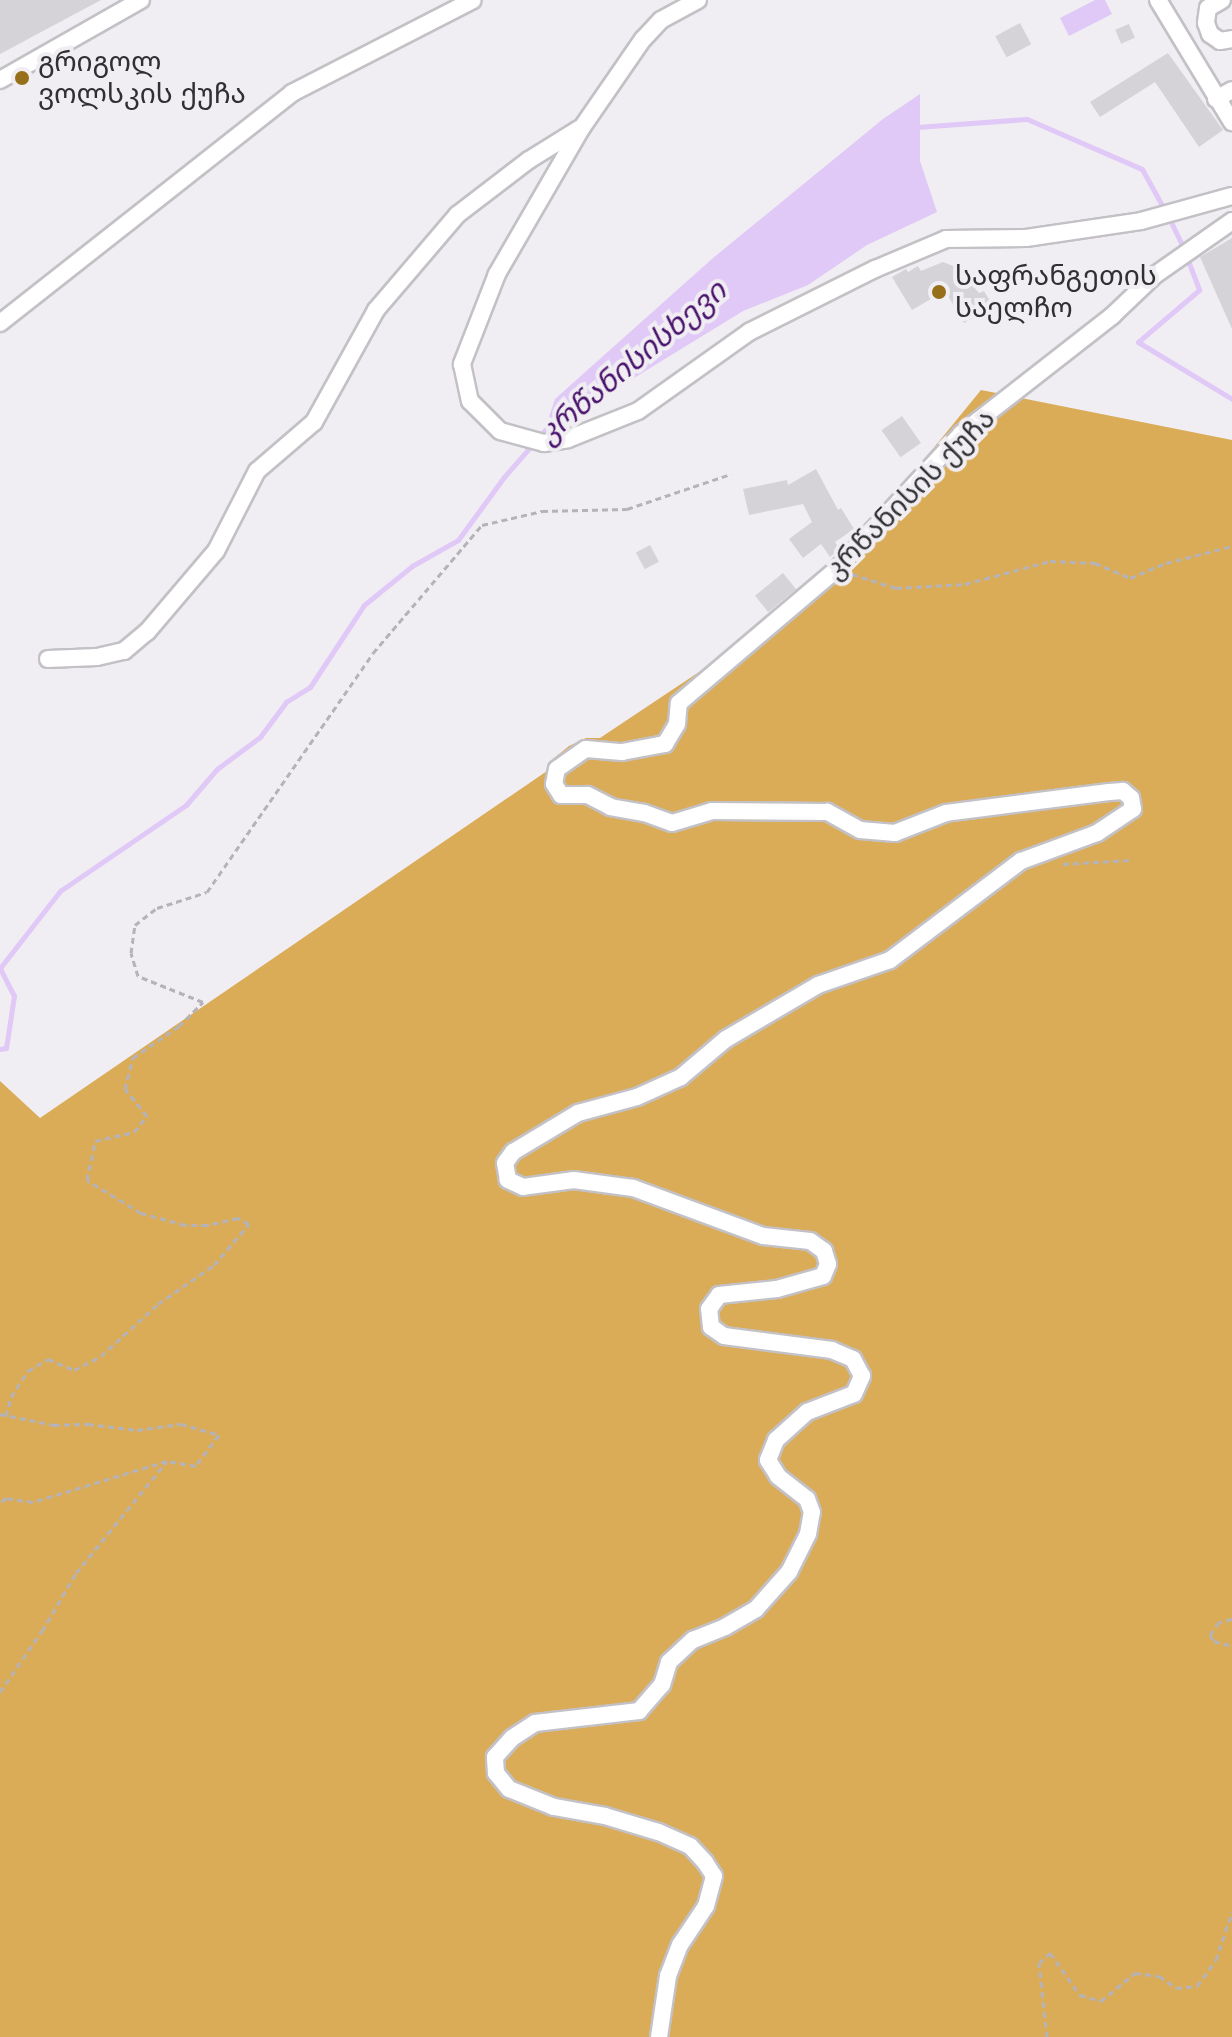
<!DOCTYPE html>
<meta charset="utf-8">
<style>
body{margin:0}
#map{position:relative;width:1232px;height:2037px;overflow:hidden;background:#f0eef2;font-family:Helvetica,"Noto Sans Georgian",sans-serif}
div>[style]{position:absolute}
.forest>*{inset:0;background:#daac58}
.water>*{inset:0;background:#e0c8f7}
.stream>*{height:5px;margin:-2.5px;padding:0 2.5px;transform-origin:2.5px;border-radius:2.5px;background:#e0c8f7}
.building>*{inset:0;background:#d5d3d7;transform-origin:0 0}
.path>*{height:3px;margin-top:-1.5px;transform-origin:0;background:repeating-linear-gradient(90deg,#b5b3b7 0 6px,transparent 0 10px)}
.roads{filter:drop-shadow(2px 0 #c3c1c5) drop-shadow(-2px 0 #c3c1c5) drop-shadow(0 2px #c3c1c5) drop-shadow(0 -2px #c3c1c5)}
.minor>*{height:16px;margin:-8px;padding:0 8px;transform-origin:8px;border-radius:8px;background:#fff}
.dots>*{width:22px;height:22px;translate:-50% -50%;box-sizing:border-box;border:4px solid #f0eef2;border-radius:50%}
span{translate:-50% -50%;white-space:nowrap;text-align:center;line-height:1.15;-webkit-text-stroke:8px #f0eef2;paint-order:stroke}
.poi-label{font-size:28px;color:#302f31}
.left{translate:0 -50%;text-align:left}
.street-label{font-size:28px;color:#302f31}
.water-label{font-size:30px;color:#48116b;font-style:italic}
</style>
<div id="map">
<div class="forest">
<i style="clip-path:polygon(981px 390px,1232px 440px,1232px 2037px,0 2037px,0 1081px,40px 1118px,547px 771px,553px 759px,569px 746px,586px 738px,600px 738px,762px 630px,852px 548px)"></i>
</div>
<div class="water">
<i style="clip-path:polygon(1095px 0,1105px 0,1112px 14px,1069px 36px,1060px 18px)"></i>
<i style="clip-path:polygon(920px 94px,920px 161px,937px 212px,867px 245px,808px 285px,743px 311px,564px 421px,549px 417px,555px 399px,713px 258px,883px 119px)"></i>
</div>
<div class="stream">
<i style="left:917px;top:127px;width:110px;rotate:-4.2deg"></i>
<i style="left:1027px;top:119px;width:125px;rotate:23.5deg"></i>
<i style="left:1142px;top:169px;width:46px;rotate:61.2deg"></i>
<i style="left:1169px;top:218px;width:34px;rotate:64deg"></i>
<i style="left:1187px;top:258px;width:34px;rotate:69deg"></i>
<i style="left:1199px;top:290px;width:80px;rotate:139.6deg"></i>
<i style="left:1138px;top:342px;width:110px;rotate:31.2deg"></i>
<i style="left:0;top:1049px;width:6px;rotate:-9deg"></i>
<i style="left:6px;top:1048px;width:53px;rotate:-81.3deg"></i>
<i style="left:14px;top:996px;width:31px;rotate:-117deg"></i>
<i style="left:0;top:968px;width:98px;rotate:-52.1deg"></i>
<i style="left:60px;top:891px;width:153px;rotate:-34.3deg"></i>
<i style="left:186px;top:805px;width:48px;rotate:-49.3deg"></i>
<i style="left:217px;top:769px;width:54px;rotate:-36.7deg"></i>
<i style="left:260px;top:737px;width:44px;rotate:-53.4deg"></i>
<i style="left:286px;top:702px;width:28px;rotate:-32deg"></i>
<i style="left:310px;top:687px;width:98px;rotate:-56.6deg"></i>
<i style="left:364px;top:605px;width:62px;rotate:-39.1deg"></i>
<i style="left:412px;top:566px;width:53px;rotate:-29.5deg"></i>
<i style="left:458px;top:540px;width:78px;rotate:-53.9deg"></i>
<i style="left:504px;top:477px;width:62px;rotate:-48.9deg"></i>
<i style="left:545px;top:430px;width:22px;rotate:-36deg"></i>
</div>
<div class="building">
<i style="clip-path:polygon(0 0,101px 0,0 54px)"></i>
<i style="left:1020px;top:23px;width:24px;height:28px;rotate:62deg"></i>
<i style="left:1129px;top:24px;width:15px;height:15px;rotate:67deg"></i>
<i style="clip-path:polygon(1168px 53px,1223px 130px,1199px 147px,1155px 82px,1100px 117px,1090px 102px)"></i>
<i style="clip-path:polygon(1232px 238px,1232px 329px,1200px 257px)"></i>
<i style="clip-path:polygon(943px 262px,958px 268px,979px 293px,984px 291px,993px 306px,964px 323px,947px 294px,942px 297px,941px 293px,912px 310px,892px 277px,906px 269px,908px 272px,918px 266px,921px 271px)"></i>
<i style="left:902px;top:416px;width:33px;height:25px;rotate:55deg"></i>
<i style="clip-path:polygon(816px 469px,838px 510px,841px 508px,854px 529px,835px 542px,840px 549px,830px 557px,821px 544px,803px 558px,789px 539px,812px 522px,803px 504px,749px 515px,743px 489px,787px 480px,788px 485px)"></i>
<i style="left:650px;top:545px;width:19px;height:16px;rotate:62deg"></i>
<i style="left:783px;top:573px;width:21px;height:36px;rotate:51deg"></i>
</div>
<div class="path">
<i style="left:852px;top:574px;width:46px;rotate:17.7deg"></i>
<i style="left:896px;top:588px;width:69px;rotate:-3.3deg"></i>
<i style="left:965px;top:584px;width:88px;rotate:-15.1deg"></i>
<i style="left:1050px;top:561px;width:45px;rotate:2.5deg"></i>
<i style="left:1095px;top:563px;width:38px;rotate:23deg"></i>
<i style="left:1130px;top:578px;width:39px;rotate:-23deg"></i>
<i style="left:1166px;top:563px;width:68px;rotate:-14.4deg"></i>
<i style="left:1063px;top:864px;width:67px;rotate:-3.4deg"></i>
<i style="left:0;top:1414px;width:55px;rotate:11.5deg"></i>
<i style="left:54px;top:1425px;width:34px;rotate:-2deg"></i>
<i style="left:88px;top:1424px;width:49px;rotate:7deg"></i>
<i style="left:137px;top:1430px;width:44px;rotate:-7.8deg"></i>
<i style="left:181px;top:1424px;width:40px;rotate:16deg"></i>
<i style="left:219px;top:1435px;width:39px;rotate:127deg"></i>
<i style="left:196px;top:1466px;width:29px;rotate:-170deg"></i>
<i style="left:167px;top:1461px;width:140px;rotate:163deg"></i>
<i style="left:33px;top:1502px;width:27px;rotate:-172deg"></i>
<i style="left:6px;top:1498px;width:8px;rotate:140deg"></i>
<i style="left:6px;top:1416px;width:20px;rotate:-75deg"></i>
<i style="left:11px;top:1397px;width:31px;rotate:-57deg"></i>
<i style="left:28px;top:1371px;width:23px;rotate:-31deg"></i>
<i style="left:48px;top:1359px;width:28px;rotate:23deg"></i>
<i style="left:74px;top:1370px;width:30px;rotate:-27deg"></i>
<i style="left:101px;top:1356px;width:77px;rotate:-42.4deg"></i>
<i style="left:158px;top:1304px;width:68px;rotate:-34.9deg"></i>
<i style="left:214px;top:1265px;width:54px;rotate:-49.5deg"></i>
<i style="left:249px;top:1224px;width:13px;rotate:-151deg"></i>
<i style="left:238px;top:1218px;width:32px;rotate:167deg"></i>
<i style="left:207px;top:1225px;width:22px;rotate:180deg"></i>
<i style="left:185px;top:1225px;width:46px;rotate:-164.7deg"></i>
<i style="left:141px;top:1213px;width:63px;rotate:-148.6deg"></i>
<i style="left:87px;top:1180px;width:40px;rotate:-78deg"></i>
<i style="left:95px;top:1141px;width:40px;rotate:-13deg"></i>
<i style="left:134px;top:1132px;width:21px;rotate:-51deg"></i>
<i style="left:147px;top:1116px;width:35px;rotate:-129deg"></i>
<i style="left:125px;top:1089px;width:32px;rotate:-76deg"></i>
<i style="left:133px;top:1058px;width:56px;rotate:-34.8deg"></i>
<i style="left:179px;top:1026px;width:34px;rotate:-45deg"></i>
<i style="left:203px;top:1002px;width:70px;rotate:-158.2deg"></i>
<i style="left:138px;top:976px;width:24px;rotate:-107deg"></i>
<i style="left:131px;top:953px;width:28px;rotate:-82deg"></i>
<i style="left:135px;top:925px;width:28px;rotate:-38deg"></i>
<i style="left:157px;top:908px;width:52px;rotate:-17.7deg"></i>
<i style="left:207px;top:892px;width:291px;rotate:-55.2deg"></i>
<i style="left:373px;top:653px;width:168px;rotate:-49.6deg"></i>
<i style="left:482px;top:525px;width:62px;rotate:-13.1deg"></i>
<i style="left:542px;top:511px;width:85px;rotate:-1.3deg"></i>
<i style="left:627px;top:509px;width:110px;rotate:-18.6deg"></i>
<i style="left:1232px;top:1619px;width:13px;rotate:167deg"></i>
<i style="left:1219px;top:1622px;width:16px;rotate:125deg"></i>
<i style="left:1210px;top:1635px;width:7px;rotate:56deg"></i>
<i style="left:1214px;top:1641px;width:19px;rotate:16deg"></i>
<i style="left:0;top:1692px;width:74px;rotate:-55.5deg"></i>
<i style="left:42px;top:1631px;width:67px;rotate:-59.6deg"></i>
<i style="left:76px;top:1573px;width:144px;rotate:-50.9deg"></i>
<i style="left:1047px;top:2037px;width:74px;rotate:-96.2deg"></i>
<i style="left:1039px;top:1963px;width:15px;rotate:-42deg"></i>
<i style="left:1050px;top:1953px;width:52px;rotate:54.5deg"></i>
<i style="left:1080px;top:1995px;width:22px;rotate:16deg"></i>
<i style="left:1101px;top:2001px;width:44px;rotate:-39.5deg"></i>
<i style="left:1135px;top:1973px;width:24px;rotate:7deg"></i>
<i style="left:1159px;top:1976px;width:21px;rotate:35deg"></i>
<i style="left:1176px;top:1988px;width:21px;rotate:-5deg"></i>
<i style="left:1197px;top:1986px;width:32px;rotate:-54deg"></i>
<i style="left:1216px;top:1960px;width:51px;rotate:-71.6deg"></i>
</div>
<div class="roads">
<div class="minor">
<i style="left:698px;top:0;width:42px;rotate:151.6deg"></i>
<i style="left:661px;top:20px;width:26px;rotate:133deg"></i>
<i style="left:643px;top:39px;width:109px;rotate:124.6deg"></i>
<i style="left:581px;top:129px;width:168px;rotate:120.1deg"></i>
<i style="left:497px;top:274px;width:97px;rotate:111.3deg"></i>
<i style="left:462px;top:364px;width:38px;rotate:78deg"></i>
<i style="left:470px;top:401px;width:42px;rotate:45deg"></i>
<i style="left:500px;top:431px;width:46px;rotate:15.3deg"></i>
<i style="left:544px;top:443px;width:24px;rotate:-9deg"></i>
<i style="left:568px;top:439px;width:75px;rotate:-21.8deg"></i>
<i style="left:638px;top:411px;width:136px;rotate:-35.4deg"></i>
<i style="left:749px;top:332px;width:141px;rotate:-26.6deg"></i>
<i style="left:875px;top:269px;width:77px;rotate:-22.9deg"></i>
<i style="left:946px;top:239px;width:80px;rotate:-0.7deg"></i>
<i style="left:1026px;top:238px;width:116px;rotate:-8.4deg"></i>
<i style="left:1141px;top:221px;width:94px;rotate:-15.4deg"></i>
<i style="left:1158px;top:0;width:143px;rotate:58.8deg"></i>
<i style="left:1222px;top:0;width:16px;rotate:150deg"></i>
<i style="left:1208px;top:8px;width:15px;rotate:98deg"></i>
<i style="left:1206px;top:23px;width:12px;rotate:70deg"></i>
<i style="left:1210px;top:34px;width:12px;rotate:35deg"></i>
<i style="left:1220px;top:41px;width:12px;rotate:-9deg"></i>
<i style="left:0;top:80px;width:162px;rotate:-29.6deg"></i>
<i style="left:1216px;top:99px;width:18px;rotate:-29deg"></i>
<i style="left:0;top:323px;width:372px;rotate:-38.2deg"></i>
<i style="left:292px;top:93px;width:203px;rotate:-27.2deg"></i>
<i style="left:48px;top:659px;width:49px;rotate:-2.3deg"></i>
<i style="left:97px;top:657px;width:28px;rotate:-13deg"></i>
<i style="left:124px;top:651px;width:30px;rotate:-40deg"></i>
<i style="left:147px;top:632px;width:106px;rotate:-49.6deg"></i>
<i style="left:216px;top:551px;width:90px;rotate:-62.9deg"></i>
<i style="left:257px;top:471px;width:75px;rotate:-40.7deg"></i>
<i style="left:314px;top:422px;width:128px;rotate:-61deg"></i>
<i style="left:376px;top:310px;width:125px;rotate:-49.5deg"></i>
<i style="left:457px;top:215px;width:91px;rotate:-37.4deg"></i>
<i style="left:529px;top:160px;width:59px;rotate:-31.8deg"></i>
<i style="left:659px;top:2037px;width:62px;rotate:-81.6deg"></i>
<i style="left:668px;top:1976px;width:33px;rotate:-69deg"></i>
<i style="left:680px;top:1945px;width:47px;rotate:-56.3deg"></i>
<i style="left:706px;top:1906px;width:31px;rotate:-75deg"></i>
<i style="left:714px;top:1876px;width:17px;rotate:-123deg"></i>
<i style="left:705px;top:1862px;width:22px;rotate:-133deg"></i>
<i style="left:690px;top:1846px;width:35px;rotate:-156deg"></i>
<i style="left:658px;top:1832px;width:55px;rotate:-163.2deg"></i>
<i style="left:605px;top:1816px;width:52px;rotate:-170deg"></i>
<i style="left:554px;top:1807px;width:48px;rotate:-158.2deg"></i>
<i style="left:509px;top:1789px;width:21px;rotate:-129deg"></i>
<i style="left:496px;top:1773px;width:16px;rotate:-94deg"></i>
<i style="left:495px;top:1757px;width:25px;rotate:-48deg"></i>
<i style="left:512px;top:1738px;width:27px;rotate:-33deg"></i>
<i style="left:535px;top:1723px;width:105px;rotate:-6.6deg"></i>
<i style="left:639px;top:1711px;width:35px;rotate:-49deg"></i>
<i style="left:662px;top:1685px;width:24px;rotate:-73deg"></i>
<i style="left:669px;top:1662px;width:33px;rotate:-43deg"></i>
<i style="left:693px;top:1640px;width:35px;rotate:-22deg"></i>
<i style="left:725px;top:1627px;width:36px;rotate:-30deg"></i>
<i style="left:756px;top:1609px;width:50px;rotate:-48.3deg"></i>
<i style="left:789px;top:1572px;width:42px;rotate:-63.4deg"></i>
<i style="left:808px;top:1534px;width:22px;rotate:-80deg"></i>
<i style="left:812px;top:1512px;width:14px;rotate:-111deg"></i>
<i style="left:807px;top:1499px;width:37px;rotate:-142deg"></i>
<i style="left:778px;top:1476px;width:19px;rotate:-122deg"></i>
<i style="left:768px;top:1460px;width:22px;rotate:-68deg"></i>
<i style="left:776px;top:1440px;width:42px;rotate:-42.1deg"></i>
<i style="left:807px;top:1412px;width:50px;rotate:-21deg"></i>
<i style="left:854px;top:1394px;width:20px;rotate:-66deg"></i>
<i style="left:862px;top:1376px;width:19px;rotate:-118deg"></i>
<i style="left:853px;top:1359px;width:23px;rotate:-157deg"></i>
<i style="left:832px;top:1350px;width:109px;rotate:-172.6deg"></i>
<i style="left:724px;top:1336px;width:16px;rotate:-145deg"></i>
<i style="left:711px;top:1327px;width:18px;rotate:-96deg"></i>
<i style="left:709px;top:1309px;width:17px;rotate:-54deg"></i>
<i style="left:719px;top:1295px;width:58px;rotate:-5.9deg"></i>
<i style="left:777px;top:1289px;width:48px;rotate:-15.8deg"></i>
<i style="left:823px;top:1276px;width:13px;rotate:-67deg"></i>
<i style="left:828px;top:1264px;width:14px;rotate:-107deg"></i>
<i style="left:824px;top:1251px;width:17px;rotate:-144deg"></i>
<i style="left:810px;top:1241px;width:47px;rotate:-173.9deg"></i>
<i style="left:763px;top:1236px;width:139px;rotate:-159.7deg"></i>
<i style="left:633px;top:1188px;width:60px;rotate:-172.3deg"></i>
<i style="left:574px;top:1180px;width:51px;rotate:172.2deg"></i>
<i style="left:523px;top:1187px;width:17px;rotate:-155deg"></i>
<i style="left:508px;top:1180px;width:17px;rotate:-100deg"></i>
<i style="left:505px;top:1163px;width:14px;rotate:-54deg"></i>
<i style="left:513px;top:1152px;width:76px;rotate:-31deg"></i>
<i style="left:578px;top:1113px;width:61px;rotate:-15.2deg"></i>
<i style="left:637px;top:1097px;width:48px;rotate:-24.4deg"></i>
<i style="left:681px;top:1077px;width:59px;rotate:-40.2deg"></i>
<i style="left:726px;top:1039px;width:107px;rotate:-30.4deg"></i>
<i style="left:818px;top:985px;width:76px;rotate:-19.1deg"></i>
<i style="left:890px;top:960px;width:164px;rotate:-37.1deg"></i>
<i style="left:1021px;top:861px;width:81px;rotate:-20.2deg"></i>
<i style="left:1097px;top:833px;width:43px;rotate:-33.7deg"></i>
<i style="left:1133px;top:809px;width:11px;rotate:-100deg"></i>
<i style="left:1131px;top:798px;width:11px;rotate:-139deg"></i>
<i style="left:1123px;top:791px;width:14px;rotate:176deg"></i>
<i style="left:1109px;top:792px;width:164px;rotate:172.7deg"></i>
<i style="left:946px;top:813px;width:55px;rotate:158.6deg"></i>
<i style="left:895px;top:833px;width:35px;rotate:-175deg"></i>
<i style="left:860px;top:830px;width:38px;rotate:-151deg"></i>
<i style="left:827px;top:812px;width:115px;rotate:-179.5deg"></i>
<i style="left:712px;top:811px;width:42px;rotate:163.3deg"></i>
<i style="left:672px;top:823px;width:30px;rotate:-160deg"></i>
<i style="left:644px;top:813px;width:34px;rotate:-170deg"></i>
<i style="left:611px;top:807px;width:27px;rotate:-153deg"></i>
<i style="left:587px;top:795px;width:26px;rotate:180deg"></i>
<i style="left:561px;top:795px;width:13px;rotate:-122deg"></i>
<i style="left:554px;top:784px;width:15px;rotate:-79deg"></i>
<i style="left:557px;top:769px;width:35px;rotate:-35deg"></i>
<i style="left:586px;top:749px;width:36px;rotate:5deg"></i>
<i style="left:622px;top:752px;width:44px;rotate:-10.5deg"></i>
<i style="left:665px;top:744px;width:23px;rotate:-59deg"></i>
<i style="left:677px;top:724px;width:21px;rotate:-85deg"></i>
<i style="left:679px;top:703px;width:207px;rotate:-40.3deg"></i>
<i style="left:837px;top:569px;width:183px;rotate:-47.4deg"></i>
<i style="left:961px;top:434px;width:192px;rotate:-38deg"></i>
<i style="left:1112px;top:316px;width:59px;rotate:-43.6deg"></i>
<i style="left:1155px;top:275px;width:94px;rotate:-35deg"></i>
</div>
</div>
<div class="dots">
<i style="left:22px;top:78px;background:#976f1b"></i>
<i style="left:939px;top:292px;background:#976f1b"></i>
</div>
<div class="poi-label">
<span class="left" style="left:38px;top:78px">გრიგოლ<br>ვოლსკის ქუჩა</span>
<span class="left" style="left:955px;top:292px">საფრანგეთის<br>საელჩო</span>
</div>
<div class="street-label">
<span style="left:910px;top:494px;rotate:-45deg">კრწანისის ქუჩა</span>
</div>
<div class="water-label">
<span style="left:632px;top:362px;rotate:-40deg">კრწანისისხევი</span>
</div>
</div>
